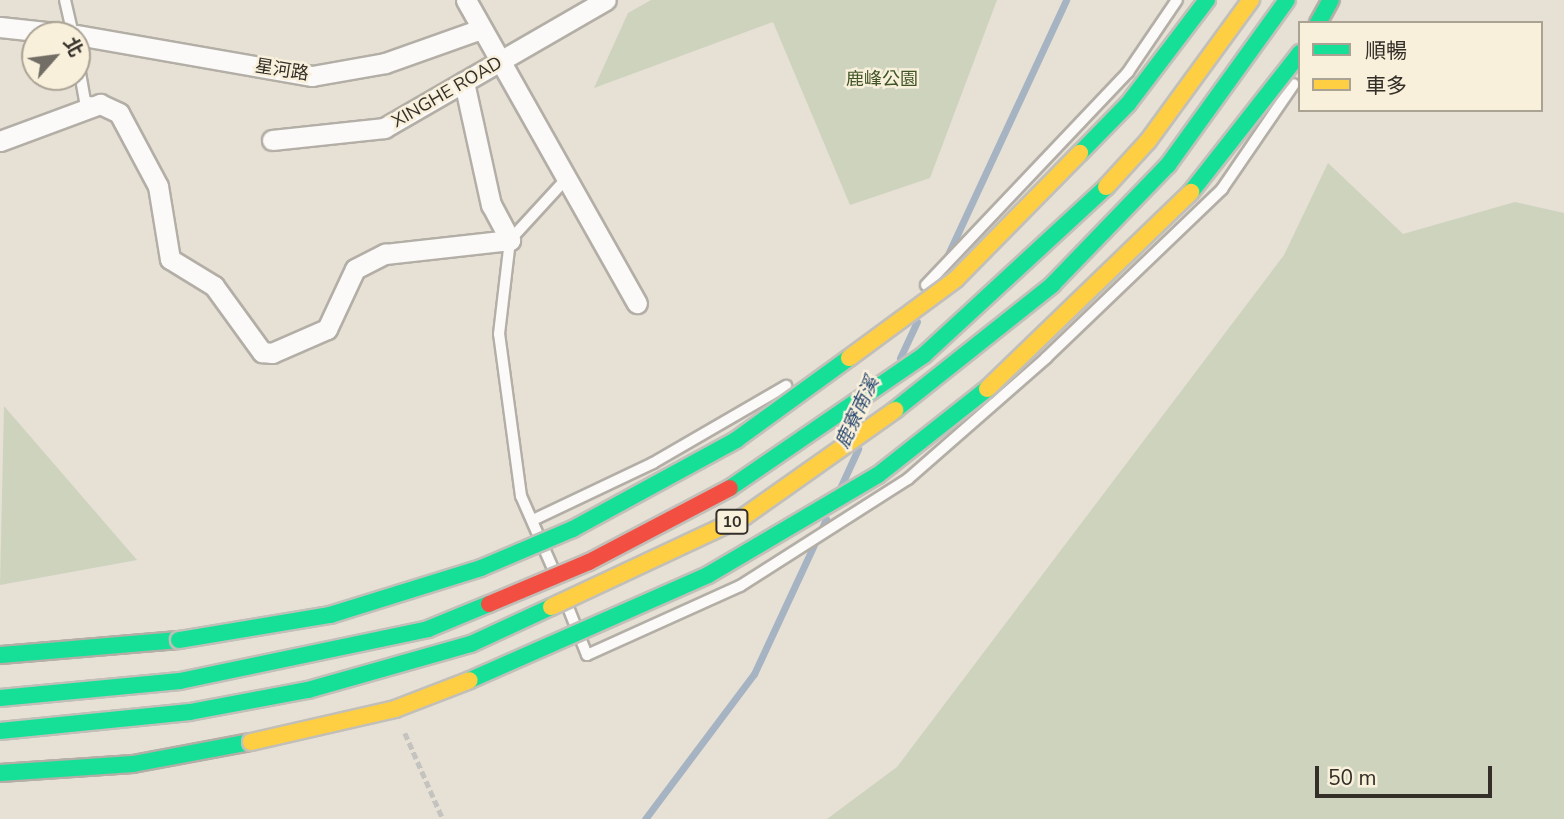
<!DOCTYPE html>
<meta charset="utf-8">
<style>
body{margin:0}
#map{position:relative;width:1564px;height:819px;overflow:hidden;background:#e6e0d5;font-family:"Nunito Sans","Noto Sans TC",sans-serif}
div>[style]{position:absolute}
.green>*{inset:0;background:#ced3be}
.stream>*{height:7px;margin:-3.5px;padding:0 3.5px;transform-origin:3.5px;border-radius:3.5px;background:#a6b3c2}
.path>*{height:4.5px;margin-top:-2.25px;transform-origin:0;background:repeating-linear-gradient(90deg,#c4c3bf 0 7px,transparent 0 10.5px)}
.roads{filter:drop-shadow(2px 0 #b3aea6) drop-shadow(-2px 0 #b3aea6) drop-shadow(0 2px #b3aea6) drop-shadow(0 -2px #b3aea6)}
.lane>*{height:10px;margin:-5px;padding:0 5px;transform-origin:5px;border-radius:5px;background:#fbfaf9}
.street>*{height:19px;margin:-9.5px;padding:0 9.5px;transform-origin:9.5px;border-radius:9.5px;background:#fbfaf9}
.fast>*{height:16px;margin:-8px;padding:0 8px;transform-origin:8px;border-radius:8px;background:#16e098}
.bridges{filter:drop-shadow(2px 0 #c2bfb9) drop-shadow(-2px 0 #c2bfb9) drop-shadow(0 2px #c2bfb9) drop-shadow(0 -2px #c2bfb9)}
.fast-bridge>*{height:16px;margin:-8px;padding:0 8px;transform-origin:8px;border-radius:8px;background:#16e098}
.slow-bridge>*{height:16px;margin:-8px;padding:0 8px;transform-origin:8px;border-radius:8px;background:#ffcf43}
.jam-bridge>*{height:16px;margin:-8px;padding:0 8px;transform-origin:8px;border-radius:8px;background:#f24e42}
span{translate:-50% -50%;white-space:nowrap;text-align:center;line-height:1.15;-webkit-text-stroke:5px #f9f0dc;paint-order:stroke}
.shield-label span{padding:2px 5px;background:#f9f0dc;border:2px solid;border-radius:5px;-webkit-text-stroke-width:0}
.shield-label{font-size:16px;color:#332f28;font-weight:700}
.street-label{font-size:18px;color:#332f28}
.park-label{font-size:18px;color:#405526}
.water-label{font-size:19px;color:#294970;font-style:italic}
.legend{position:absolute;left:1298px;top:21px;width:245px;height:91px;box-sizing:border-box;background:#f9f0dc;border:2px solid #aaa394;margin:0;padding:9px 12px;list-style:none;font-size:21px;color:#332f28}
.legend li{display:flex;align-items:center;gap:14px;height:35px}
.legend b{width:35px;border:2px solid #aaa394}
.north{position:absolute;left:21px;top:21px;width:70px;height:70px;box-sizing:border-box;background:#f9f0dc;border:2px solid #aaa394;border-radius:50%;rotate:62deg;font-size:19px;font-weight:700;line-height:28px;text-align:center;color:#332f28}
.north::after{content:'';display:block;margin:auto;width:24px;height:32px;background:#726d65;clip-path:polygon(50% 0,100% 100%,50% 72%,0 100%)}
.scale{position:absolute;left:1315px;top:766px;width:177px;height:32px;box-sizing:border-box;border:4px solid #332f28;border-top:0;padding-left:9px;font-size:21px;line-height:24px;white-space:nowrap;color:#332f28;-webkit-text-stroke:5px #f9f0dc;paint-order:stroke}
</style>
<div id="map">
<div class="green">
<i style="clip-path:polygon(651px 0,997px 0,930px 178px,850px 205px,773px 22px,594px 88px,628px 13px)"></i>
<i style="clip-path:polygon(1328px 163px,1403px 234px,1515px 202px,1564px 213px,1564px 819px,827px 819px,897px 767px,1284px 255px)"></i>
<i style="clip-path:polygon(4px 406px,137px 560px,0 585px)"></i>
</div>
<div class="stream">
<i style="left:944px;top:263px;width:290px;rotate:-65.1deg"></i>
<i style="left:900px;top:358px;width:40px;rotate:-65deg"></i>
<i style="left:841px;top:486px;width:41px;rotate:-65.3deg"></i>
<i style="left:645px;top:819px;width:181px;rotate:-53.1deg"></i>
<i style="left:754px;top:674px;width:171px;rotate:-65.1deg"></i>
</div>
<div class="path">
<i style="left:405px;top:733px;width:94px;rotate:66.2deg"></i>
</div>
<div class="roads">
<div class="lane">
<i style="left:65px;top:0;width:36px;rotate:77deg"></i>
<i style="left:77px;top:56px;width:46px;rotate:79.9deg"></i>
<i style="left:85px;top:101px;width:9px;rotate:13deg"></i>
<i style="left:926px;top:285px;width:294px;rotate:-46.5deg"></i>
<i style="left:1128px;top:72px;width:87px;rotate:-55.8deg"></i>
<i style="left:533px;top:520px;width:133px;rotate:-25.4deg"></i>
<i style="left:653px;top:463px;width:154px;rotate:-30.1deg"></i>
<i style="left:554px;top:571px;width:82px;rotate:-113.7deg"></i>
<i style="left:521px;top:496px;width:163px;rotate:-97.7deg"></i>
<i style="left:499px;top:334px;width:95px;rotate:-83.3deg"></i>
<i style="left:510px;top:240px;width:84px;rotate:-47.4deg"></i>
<i style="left:566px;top:602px;width:57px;rotate:68.4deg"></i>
<i style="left:587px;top:655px;width:168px;rotate:-24.3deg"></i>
<i style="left:740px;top:586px;width:199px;rotate:-32.5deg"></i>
<i style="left:908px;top:479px;width:184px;rotate:-41.2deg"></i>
<i style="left:1046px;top:358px;width:244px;rotate:-43.8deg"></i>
<i style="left:1222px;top:189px;width:127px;rotate:-55.6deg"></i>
</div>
<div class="street">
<i style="left:466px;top:0;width:348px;rotate:60.6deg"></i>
<i style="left:0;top:27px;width:74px;rotate:6.2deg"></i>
<i style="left:77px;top:35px;width:239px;rotate:9.9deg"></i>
<i style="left:312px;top:76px;width:74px;rotate:-10.1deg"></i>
<i style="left:385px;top:63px;width:102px;rotate:-19.5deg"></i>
<i style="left:272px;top:140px;width:113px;rotate:-6.1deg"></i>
<i style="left:384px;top:128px;width:256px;rotate:-30deg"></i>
<i style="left:0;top:141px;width:107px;rotate:-20.3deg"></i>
<i style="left:100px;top:104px;width:21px;rotate:25deg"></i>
<i style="left:119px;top:113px;width:83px;rotate:61.9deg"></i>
<i style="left:158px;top:186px;width:74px;rotate:80.7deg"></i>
<i style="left:170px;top:259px;width:52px;rotate:31.5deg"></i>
<i style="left:214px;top:286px;width:82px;rotate:54deg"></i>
<i style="left:262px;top:352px;width:10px;rotate:6deg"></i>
<i style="left:272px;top:353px;width:60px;rotate:-23.6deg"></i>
<i style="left:327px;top:329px;width:66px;rotate:-65deg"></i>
<i style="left:355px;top:269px;width:34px;rotate:-27deg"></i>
<i style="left:385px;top:254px;width:126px;rotate:-6.4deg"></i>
<i style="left:510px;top:240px;width:40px;rotate:-118deg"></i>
<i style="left:491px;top:205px;width:126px;rotate:-102.4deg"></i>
</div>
<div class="fast">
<i style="left:1318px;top:23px;width:26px;rotate:-61deg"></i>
<i style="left:0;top:655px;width:180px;rotate:-4.8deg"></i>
<i style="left:0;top:773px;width:133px;rotate:-3.9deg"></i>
<i style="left:133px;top:764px;width:120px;rotate:-10.6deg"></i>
</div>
</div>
<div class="bridges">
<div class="fast-bridge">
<i style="left:1080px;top:153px;width:69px;rotate:-45.6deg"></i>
<i style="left:1128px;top:104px;width:131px;rotate:-52.8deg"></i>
<i style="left:1191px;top:192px;width:177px;rotate:-51.9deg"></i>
<i style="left:895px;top:410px;width:201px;rotate:-38.5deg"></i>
<i style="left:1052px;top:285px;width:167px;rotate:-46deg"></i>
<i style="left:1168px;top:165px;width:203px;rotate:-54.2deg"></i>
<i style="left:730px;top:488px;width:235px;rotate:-34.4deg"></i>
<i style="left:924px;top:355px;width:248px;rotate:-42.7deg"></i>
<i style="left:179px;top:640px;width:153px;rotate:-9.4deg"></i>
<i style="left:330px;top:615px;width:158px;rotate:-17.3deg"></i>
<i style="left:481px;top:568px;width:100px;rotate:-23deg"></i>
<i style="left:573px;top:529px;width:186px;rotate:-28.6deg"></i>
<i style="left:736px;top:440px;width:140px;rotate:-36deg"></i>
<i style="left:470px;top:680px;width:260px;rotate:-23.8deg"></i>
<i style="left:708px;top:575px;width:197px;rotate:-30.5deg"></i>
<i style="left:878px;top:475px;width:139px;rotate:-38.3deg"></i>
<i style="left:0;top:698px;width:181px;rotate:-5.4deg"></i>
<i style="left:180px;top:681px;width:253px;rotate:-11.8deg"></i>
<i style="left:428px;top:629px;width:66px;rotate:-22.3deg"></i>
<i style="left:0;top:731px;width:191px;rotate:-5.7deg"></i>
<i style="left:190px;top:712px;width:120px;rotate:-10.6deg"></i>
<i style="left:308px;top:690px;width:169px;rotate:-15.8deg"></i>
<i style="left:471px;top:644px;width:88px;rotate:-24.8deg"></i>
</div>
<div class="slow-bridge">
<i style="left:1106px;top:187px;width:62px;rotate:-47.6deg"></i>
<i style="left:1148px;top:141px;width:175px;rotate:-53.9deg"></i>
<i style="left:849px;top:358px;width:133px;rotate:-36.4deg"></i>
<i style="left:956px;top:279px;width:177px;rotate:-45.5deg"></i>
<i style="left:987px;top:389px;width:284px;rotate:-44deg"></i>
<i style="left:551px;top:607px;width:214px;rotate:-25.1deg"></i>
<i style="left:745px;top:516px;width:184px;rotate:-35.2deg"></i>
<i style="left:251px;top:742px;width:148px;rotate:-12.9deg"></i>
<i style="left:395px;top:709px;width:80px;rotate:-21.1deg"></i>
</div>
<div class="jam-bridge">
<i style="left:489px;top:604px;width:108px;rotate:-22.8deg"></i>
<i style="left:589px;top:562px;width:159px;rotate:-27.7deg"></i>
</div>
</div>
<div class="shield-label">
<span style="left:732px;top:522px">10</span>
</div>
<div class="street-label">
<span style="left:282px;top:70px;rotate:9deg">星河路</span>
<span style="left:447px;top:92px;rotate:-30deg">XINGHE ROAD</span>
</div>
<div class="park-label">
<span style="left:882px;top:79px">鹿峰公園</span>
</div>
<div class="water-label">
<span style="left:858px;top:413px;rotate:-65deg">鹿寮南溪</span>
</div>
<ul class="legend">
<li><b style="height:9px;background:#16e098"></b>順暢</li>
<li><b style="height:9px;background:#ffcf43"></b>車多</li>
</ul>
<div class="north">北</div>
<div class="scale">50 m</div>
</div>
